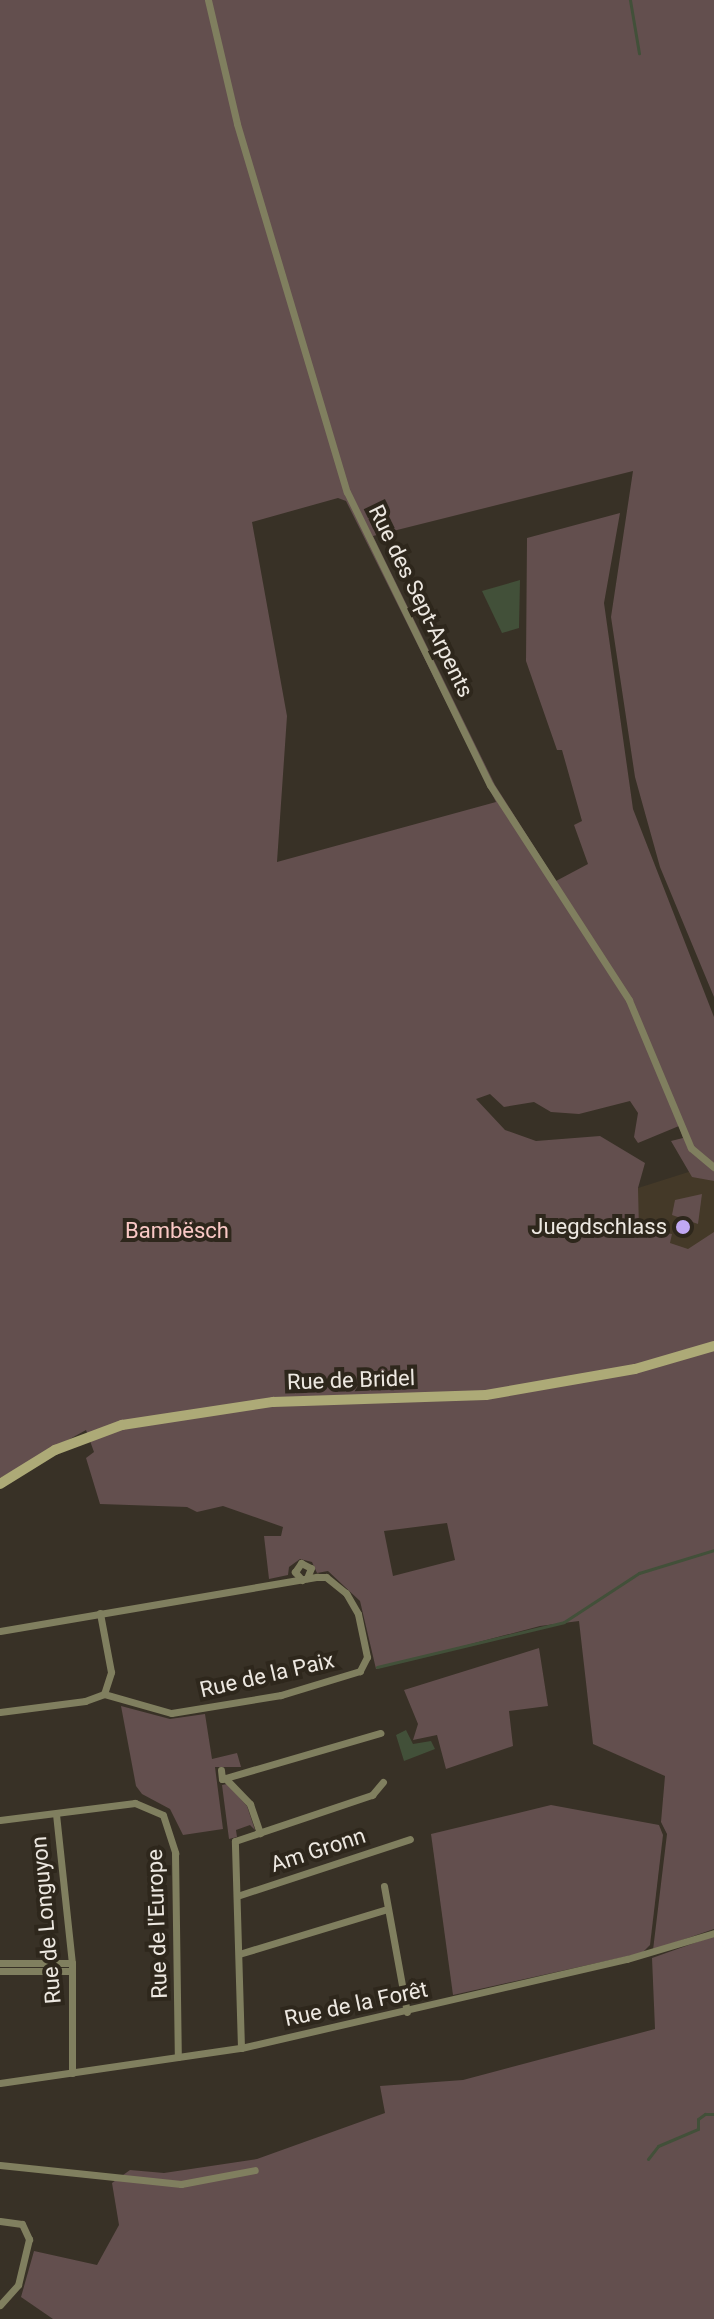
<!DOCTYPE html>
<meta charset="utf-8">
<style>
body{margin:0}
#map{position:relative;width:714px;height:2319px;overflow:hidden;background:#383126;font-family:Roboto,sans-serif}
div>[style]{position:absolute}
.built>*{inset:0;background:#443928}
.green>*{inset:0;background:#634f4e}
.water>*{inset:0;background:#425039}
.stream>*{height:3px;margin:-1.5px;padding:0 1.5px;transform-origin:1.5px;border-radius:1.5px;background:#425039}
.street>*{height:7px;margin:-3.5px;padding:0 3.5px;transform-origin:3.5px;border-radius:3.5px;background:#807f5f}
.secondary>*{height:10px;margin:-5px;padding:0 5px;transform-origin:5px;border-radius:5px;background:#adaa77}
.dots>*{width:22px;height:22px;translate:-50% -50%;box-sizing:border-box;border:4px solid #2e271c;border-radius:50%}
span{translate:-50% -50%;white-space:nowrap;text-align:center;line-height:1.15;-webkit-text-stroke:8px #2e271c;paint-order:stroke}
.street-label{font-size:22px;color:#ede8e1}
.poi-label{font-size:22px;color:#ede8e1}
.right{translate:-100% -50%;text-align:right}
.park-label{font-size:22px;color:#fac8c5}
</style>
<div id="map">
<div class="built">
<i style="clip-path:polygon(698px 1169px,702px 1177px,714px 1181px,714px 1266px,639px 1230px,638px 1225px,638px 1188px)"></i>
</div>
<div class="green">
<i style="clip-path:polygon(evenodd,0 0,714px 0,714px 997px,660px 867px,635px 777px,611px 617px,633px 471px,373px 536px,495px 785px,556px 881px,588px 864px,574px 825px,582px 821px,562px 750px,557px 750px,526px 661px,527px 538px,620px 513px,604px 603px,633px 809px,714px 1017px,714px 1181px,692px 1177px,671px 1141px,683px 1138px,679px 1126px,638px 1143px,634px 1137px,638px 1113px,630px 1101px,579px 1114px,551px 1112px,534px 1102px,504px 1107px,490px 1094px,476px 1099px,505px 1130px,536px 1141px,600px 1136px,645px 1163px,638px 1188px,639px 1229px,672px 1234px,670px 1243px,688px 1249px,714px 1232px,714px 1929px,653px 1950px,667px 1834px,661px 1822px,665px 1776px,593px 1744px,579px 1621px,540px 1626px,376px 1669px,360px 1601px,328px 1571px,317px 1573px,312px 1562px,300px 1559px,289px 1567px,288px 1575px,269px 1579px,264px 1536px,281px 1536px,283px 1527px,223px 1506px,197px 1512px,187px 1507px,100px 1504px,86px 1458px,94px 1452px,86px 1430px,0 1478px,0 0,338px 498px,346px 501px,496px 802px,277px 862px,287px 716px,252px 522px,338px 498px,0 0,447px 1523px,455px 1560px,393px 1576px,384px 1531px,447px 1523px)"></i>
<i style="clip-path:polygon(702px 1194px,698px 1224px,672px 1215px,675px 1200px)"></i>
<i style="clip-path:polygon(539px 1648px,548px 1706px,509px 1711px,513px 1746px,446px 1769px,437px 1735px,413px 1740px,418px 1724px,404px 1690px)"></i>
<i style="clip-path:polygon(121px 1706px,170px 1719px,205px 1714px,212px 1759px,237px 1753px,241px 1767px,215px 1767px,223px 1829px,183px 1835px,170px 1809px,142px 1794px,136px 1786px)"></i>
<i style="clip-path:polygon(227px 1784px,247px 1806px,255px 1830px,250px 1825px,236px 1830px,237px 1837px,229px 1839px,222px 1785px)"></i>
<i style="clip-path:polygon(551px 1805px,659px 1825px,663px 1835px,650px 1945px,642px 1953px,453px 1995px,431px 1834px)"></i>
<i style="clip-path:polygon(714px 1936px,714px 2319px,53px 2319px,21px 2297px,34px 2251px,97px 2265px,119px 2225px,112px 2183px,130px 2170px,164px 2173px,257px 2159px,385px 2113px,380px 2086px,463px 2080px,655px 2029px,652px 1958px)"></i>
</div>
<div class="water">
<i style="clip-path:polygon(520px 580px,519px 628px,502px 633px,482px 591px)"></i>
<i style="clip-path:polygon(406px 1730px,413px 1744px,431px 1741px,435px 1749px,404px 1761px,396px 1735px)"></i>
</div>
<div class="stream">
<i style="left:630px;top:0;width:54px;rotate:80.4deg"></i>
<i style="left:377px;top:1667px;width:192px;rotate:-13.5deg"></i>
<i style="left:564px;top:1622px;width:90px;rotate:-33.2deg"></i>
<i style="left:639px;top:1573px;width:78px;rotate:-17deg"></i>
<i style="left:648px;top:2159px;width:16px;rotate:-52deg"></i>
<i style="left:658px;top:2146px;width:43px;rotate:-23deg"></i>
<i style="left:698px;top:2129px;width:10px;rotate:-90deg"></i>
<i style="left:698px;top:2119px;width:9px;rotate:-36deg"></i>
<i style="left:705px;top:2114px;width:9px"></i>
</div>
<div class="street">
<i style="left:208px;top:0;width:127px;rotate:76.8deg"></i>
<i style="left:237px;top:124px;width:384px;rotate:73.4deg"></i>
<i style="left:347px;top:492px;width:326px;rotate:64deg"></i>
<i style="left:490px;top:785px;width:256px;rotate:57.1deg"></i>
<i style="left:629px;top:1000px;width:160px;rotate:67.3deg"></i>
<i style="left:691px;top:1148px;width:30px;rotate:40deg"></i>
<i style="left:302px;top:1580px;width:11px;rotate:-131deg"></i>
<i style="left:295px;top:1572px;width:11px;rotate:-56deg"></i>
<i style="left:301px;top:1563px;width:11px;rotate:27deg"></i>
<i style="left:311px;top:1568px;width:11px;rotate:112deg"></i>
<i style="left:0;top:1631px;width:322px;rotate:-9.7deg"></i>
<i style="left:317px;top:1577px;width:9px"></i>
<i style="left:326px;top:1577px;width:26px;rotate:39deg"></i>
<i style="left:346px;top:1593px;width:24px;rotate:60deg"></i>
<i style="left:358px;top:1614px;width:44px;rotate:78.2deg"></i>
<i style="left:367px;top:1657px;width:16px;rotate:117deg"></i>
<i style="left:360px;top:1671px;width:83px;rotate:163.1deg"></i>
<i style="left:281px;top:1695px;width:111px;rotate:170.7deg"></i>
<i style="left:171px;top:1713px;width:70px;rotate:-164.2deg"></i>
<i style="left:0;top:1712px;width:86px;rotate:-7.4deg"></i>
<i style="left:85px;top:1701px;width:20px;rotate:-20deg"></i>
<i style="left:104px;top:1694px;width:23px;rotate:-72deg"></i>
<i style="left:111px;top:1672px;width:60px;rotate:-100.6deg"></i>
<i style="left:221px;top:1770px;width:9px;rotate:84deg"></i>
<i style="left:222px;top:1779px;width:165px;rotate:-16.2deg"></i>
<i style="left:225px;top:1778px;width:36px;rotate:46deg"></i>
<i style="left:250px;top:1804px;width:31px;rotate:71deg"></i>
<i style="left:56px;top:1814px;width:150px;rotate:83.9deg"></i>
<i style="left:72px;top:1963px;width:110px;rotate:90deg"></i>
<i style="left:0;top:1820px;width:136px;rotate:-7.2deg"></i>
<i style="left:135px;top:1803px;width:30px;rotate:23deg"></i>
<i style="left:163px;top:1815px;width:40px;rotate:72deg"></i>
<i style="left:175px;top:1853px;width:204px;rotate:89.2deg"></i>
<i style="left:384px;top:1886px;width:128px;rotate:79.7deg"></i>
<i style="left:237px;top:1896px;width:182px;rotate:-18.2deg"></i>
<i style="left:239px;top:1954px;width:152px;rotate:-16.9deg"></i>
<i style="left:0;top:1963px;width:72px"></i>
<i style="left:0;top:1971px;width:72px"></i>
<i style="left:241px;top:2048px;width:207px;rotate:-91.7deg"></i>
<i style="left:235px;top:1841px;width:145px;rotate:-18.6deg"></i>
<i style="left:372px;top:1795px;width:17px;rotate:-50deg"></i>
<i style="left:0;top:2083px;width:244px;rotate:-8.3deg"></i>
<i style="left:241px;top:2048px;width:396px;rotate:-13deg"></i>
<i style="left:627px;top:1959px;width:91px;rotate:-16.6deg"></i>
<i style="left:0;top:2165px;width:182px;rotate:6deg"></i>
<i style="left:181px;top:2184px;width:75px;rotate:-10.7deg"></i>
<i style="left:0;top:2221px;width:22px;rotate:8deg"></i>
<i style="left:22px;top:2224px;width:17px;rotate:65deg"></i>
<i style="left:29px;top:2239px;width:47px;rotate:103.4deg"></i>
<i style="left:18px;top:2285px;width:27px;rotate:132deg"></i>
</div>
<div class="secondary">
<i style="left:0;top:1484px;width:65px;rotate:-31.7deg"></i>
<i style="left:55px;top:1450px;width:72px;rotate:-20.5deg"></i>
<i style="left:122px;top:1425px;width:153px;rotate:-8.7deg"></i>
<i style="left:273px;top:1402px;width:213px;rotate:-1.9deg"></i>
<i style="left:486px;top:1395px;width:151px;rotate:-9.9deg"></i>
<i style="left:635px;top:1369px;width:82px;rotate:-16.2deg"></i>
</div>
<div class="dots">
<i style="left:683px;top:1227px;background:#c1a8f3"></i>
</div>
<div class="street-label">
<span style="left:421px;top:601px;rotate:64deg">Rue des Sept-Arpents</span>
<span style="left:351px;top:1380px;rotate:-2deg">Rue de Bridel</span>
<span style="left:267px;top:1675px;rotate:-13deg">Rue de la Paix</span>
<span style="left:318px;top:1850px;rotate:-18deg">Am Gronn</span>
<span style="left:46px;top:1920px;rotate:-95deg">Rue de Longuyon</span>
<span style="left:157px;top:1924px;rotate:-92deg">Rue de l'Europe</span>
<span style="left:356px;top:2004px;rotate:-12deg">Rue de la Forêt</span>
</div>
<div class="poi-label">
<span class="right" style="left:667px;top:1227px">Juegdschlass</span>
</div>
<div class="park-label">
<span style="left:177px;top:1231px">Bambësch</span>
</div>
</div>
